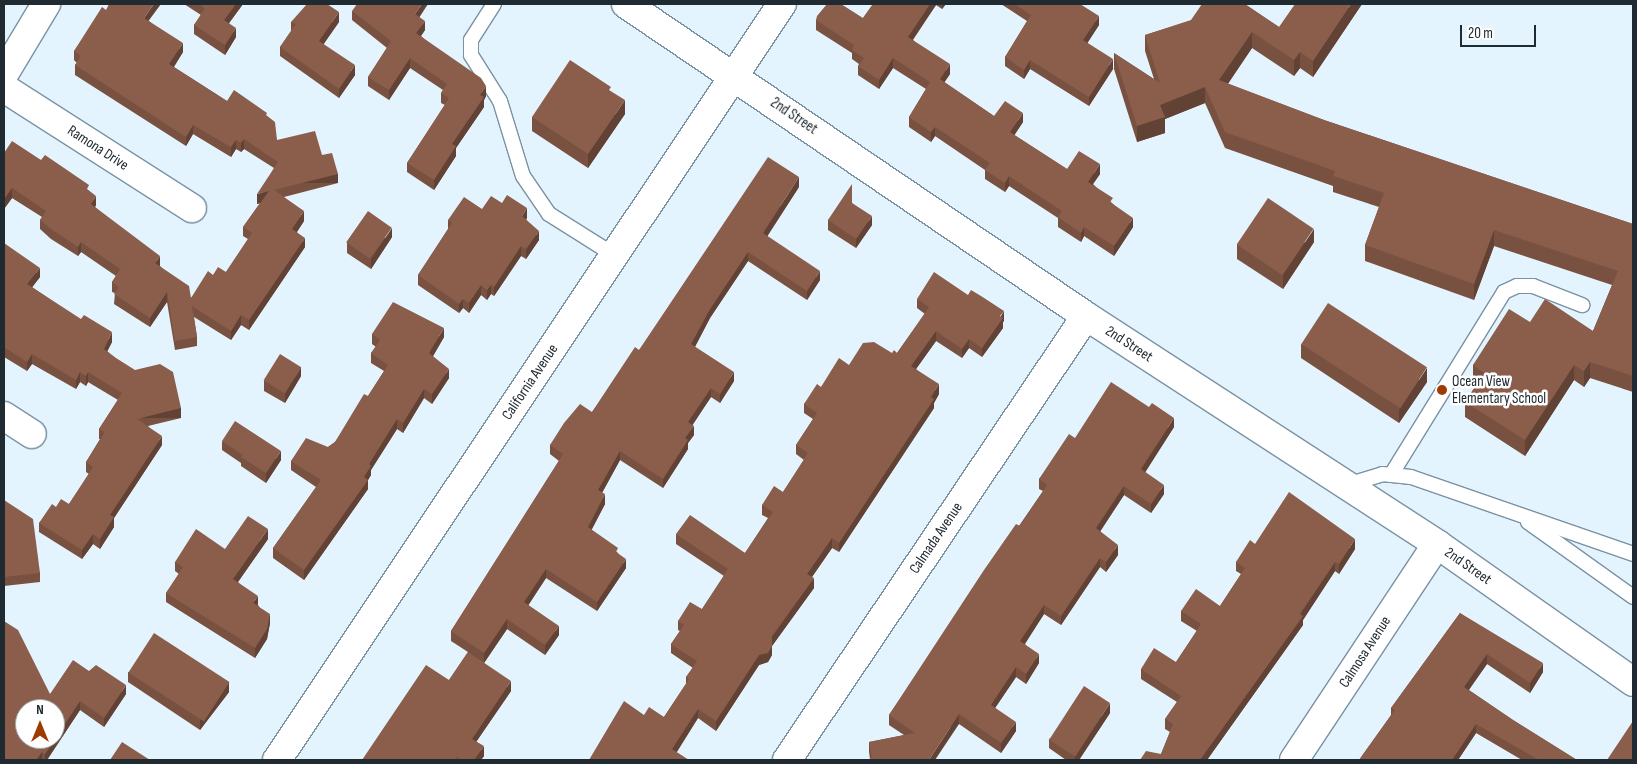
<!DOCTYPE html>
<style>
body{margin:0}
#map{position:relative;width:1637px;height:764px;overflow:hidden;background:#e4f4ff;font-family:"Sofia Sans Condensed",sans-serif}
div>[style]{position:absolute}
.roads{filter:drop-shadow(1px 0 #7a92a2) drop-shadow(-1px 0 #7a92a2) drop-shadow(0 1px #7a92a2) drop-shadow(0 -1px #7a92a2)}
.lane>*{height:14px;margin:-7px;padding:0 7px;transform-origin:7px;border-radius:7px;background:#fff}
.street>*{height:28px;margin:-14px;padding:0 14px;transform-origin:14px;border-radius:14px;background:#fff}
.wall>*{inset:0;background:#785141}
.shaded-wall>*{inset:0;background:#614235;transform-origin:0 0}
.building>*{inset:0;background:#8b5e4c;transform-origin:0 0}
.dots>*{width:14px;height:14px;translate:-50% -50%;box-sizing:border-box;border:2px solid #fff;border-radius:50%}
span{translate:-50% -50%;white-space:nowrap;text-align:center;line-height:1.15;-webkit-text-stroke:5px #fff;paint-order:stroke}
.street-label{font-size:15px;color:#202a31}
.poi-label{font-size:15px;color:#202a31}
.left{translate:0 -50%;text-align:left}
.frame{position:absolute;inset:0;border:5px solid #202a31;pointer-events:none}
.north{position:absolute;left:15px;top:699px;width:50px;height:50px;box-sizing:border-box;background:#fff;border:1px solid #a6aaad;border-radius:50%;rotate:0deg;font-size:14px;font-weight:700;line-height:20px;text-align:center;color:#202a31}
.north::after{content:'';display:block;margin:auto;width:18px;height:22px;background:#9e3b01;clip-path:polygon(50% 0,100% 100%,50% 72%,0 100%)}
.scale{position:absolute;left:1460px;top:25px;width:76px;height:22px;box-sizing:border-box;border:2px solid #202a31;border-top:0;padding-left:6px;font-size:15px;line-height:18px;white-space:nowrap;color:#202a31;-webkit-text-stroke:4px #fff;paint-order:stroke}
</style>
<div id="map">
<div class="roads">
<div class="lane">
<i style="left:494px;top:4px;width:43px;rotate:122.6deg"></i>
<i style="left:471px;top:40px;width:15px;rotate:90deg"></i>
<i style="left:471px;top:55px;width:54px;rotate:57.8deg"></i>
<i style="left:500px;top:101px;width:78px;rotate:73deg"></i>
<i style="left:523px;top:176px;width:46px;rotate:55.6deg"></i>
<i style="left:549px;top:214px;width:77px;rotate:32.2deg"></i>
<i style="left:1391px;top:475px;width:215px;rotate:-58.3deg"></i>
<i style="left:1504px;top:292px;width:14px;rotate:-25deg"></i>
<i style="left:1517px;top:286px;width:16px"></i>
<i style="left:1533px;top:286px;width:53px;rotate:21.2deg"></i>
<i style="left:1347px;top:485px;width:37px;rotate:-17deg"></i>
<i style="left:1382px;top:474px;width:29px;rotate:6deg"></i>
<i style="left:1411px;top:477px;width:235px;rotate:19.1deg"></i>
<i style="left:1528px;top:522px;width:129px;rotate:35.5deg"></i>
</div>
<div class="street">
<i style="left:626px;top:4px;width:556px;rotate:34.15deg"></i>
<i style="left:1086px;top:316px;width:419px;rotate:33deg"></i>
<i style="left:1437px;top:544px;width:240px;rotate:35.1deg"></i>
<i style="left:4px;top:74px;width:82px;rotate:-59deg"></i>
<i style="left:4px;top:88px;width:223px;rotate:32.6deg"></i>
<i style="left:4px;top:416px;width:33px;rotate:33deg"></i>
<i style="left:277px;top:760px;width:909px;rotate:-56.26deg"></i>
<i style="left:787px;top:760px;width:535px;rotate:-56.04deg"></i>
<i style="left:1294px;top:760px;width:259px;rotate:-56.5deg"></i>
</div>
</div>
<div class="wall">
<i style="clip-path:polygon(184px 4px,243px 4px,229px 23px,236px 37px,225px 55px,194px 34px,194px 25px,201px 15px)"></i>
<i style="clip-path:polygon(873px 4px,946px 4px,942px 9px,936px 5px,913px 40px,950px 74px,944px 82px,994px 116px,1023px 122px,1014px 135px,1067px 169px,1100px 174px,1093px 184px,1113px 204px,1133px 227px,1114px 256px,1084px 236px,1081px 242px,1058px 227px,1058px 218px,1009px 186px,1005px 192px,985px 179px,985px 170px,935px 136px,931px 142px,909px 127px,909px 117px,926px 89px,893px 68px,879px 89px,858px 75px,858px 66px,859px 64px,852px 59px,852px 53px,816px 30px,816px 20px,863px 18px)"></i>
<i style="clip-path:polygon(1001px 4px,1080px 4px,1099px 25px,1087px 43px,1113px 69px,1089px 106px,1030px 69px,1024px 79px,1005px 66px,1005px 57px,1027px 21px)"></i>
<i style="clip-path:polygon(1245px 4px,1279px 27px,1362px 4px,1313px 77px,1300px 68px,1294px 76px,1252px 48px,1228px 84px,1324px 120px,1633px 224px,1633px 392px,1590px 378px,1584px 387px,1574px 380px,1525px 456px,1465px 417px,1465px 402px,1477px 384px,1473px 381px,1473px 365px,1530px 322px,1593px 331px,1612px 285px,1494px 246px,1474px 300px,1365px 261px,1365px 245px,1379px 207px,1333px 192px,1333px 186px,1225px 148px,1205px 103px,1165px 119px,1165px 133px,1137px 142px,1114px 69px,1114px 53px,1154px 79px,1145px 51px,1145px 35px)"></i>
<i style="clip-path:polygon(106px 10px,149px 21px,183px 52px,174px 67px,227px 101px,267px 117px,277px 140px,322px 155px,338px 183px,284px 197px,304px 221px,297px 232px,305px 247px,249px 330px,241px 325px,231px 340px,194px 317px,197px 337px,197px 346px,175px 350px,167px 302px,150px 327px,114px 304px,115px 293px,112px 292px,112px 282px,116px 276px,81px 252px,78px 256px,51px 239px,40px 229px,40px 220px,42px 217px,12px 198px,4px 209px,4px 153px,41px 160px,89px 191px,96px 205px,95px 207px,160px 265px,160px 266px,191px 298px,213px 275px,226px 272px,248px 239px,243px 236px,243px 227px,260px 203px,257px 204px,274px 168px,244px 149px,241px 152px,236px 149px,231px 157px,193px 134px,186px 146px,75px 75px,75px 65px,77px 63px,74px 60px,74px 51px)"></i>
<i style="clip-path:polygon(352px 11px,419px 17px,425px 30px,421px 36px,486px 96px,484px 100px,484px 107px,456px 148px,456px 156px,434px 190px,407px 172px,407px 163px,445px 105px,441px 103px,441px 93px,443px 90px,410px 68px,389px 100px,368px 86px,368px 77px,387px 48px,352px 20px)"></i>
<i style="clip-path:polygon(291px 22px,339px 22px,323px 44px,355px 75px,339px 98px,280px 56px,280px 47px,291px 31px)"></i>
<i style="clip-path:polygon(625px 114px,588px 168px,532px 131px,532px 117px)"></i>
<i style="clip-path:polygon(799px 187px,767px 236px,820px 280px,807px 300px,748px 261px,710px 318px,695px 347px,734px 381px,720px 403px,711px 397px,692px 425px,694px 435px,688px 443px,688px 449px,663px 488px,620px 460px,602px 493px,605px 504px,591px 530px,618px 553px,626px 568px,597px 611px,546px 578px,528px 605px,559px 635px,545px 655px,507px 629px,484px 663px,511px 691px,476px 742px,484px 756px,481px 760px,362px 760px,449px 680px,468px 652px,451px 641px,451px 631px,559px 461px,550px 454px,550px 445px,592px 412px,639px 350px)"></i>
<i style="clip-path:polygon(852px 203px,872px 225px,856px 248px,828px 230px,828px 220px)"></i>
<i style="clip-path:polygon(482px 209px,527px 218px,526px 219px,539px 240px,526px 259px,521px 256px,494px 296px,491px 294px,487px 300px,481px 295px,469px 313px,463px 308px,459px 313px,418px 285px,418px 275px,448px 229px,448px 220px)"></i>
<i style="clip-path:polygon(392px 237px,371px 269px,347px 253px,347px 243px)"></i>
<i style="clip-path:polygon(1314px 242px,1283px 289px,1237px 259px,1237px 245px)"></i>
<i style="clip-path:polygon(4px 243px,40px 277px,32px 287px,112px 342px,107px 351px,181px 418px,148px 426px,162px 445px,114px 518px,114px 527px,100px 549px,93px 544px,82px 559px,39px 532px,39px 523px,56px 507px,69px 504px,89px 474px,86px 472px,86px 462px,100px 439px,99px 439px,99px 429px,118px 400px,88px 382px,86px 386px,80px 382px,76px 389px,32px 364px,27px 371px,4px 357px)"></i>
<i style="clip-path:polygon(917px 299px,1004px 321px,1003px 322px,1003px 328px,982px 357px,969px 348px,962px 358px,936px 341px,916px 369px,939px 394px,934px 403px,934px 408px,839px 552px,832px 548px,812px 577px,814px 588px,772px 646px,772px 655px,768px 662px,759px 665px,716px 731px,698px 718px,677px 752px,589px 760px,644px 715px,664px 717px,686px 684px,686px 677px,693px 668px,671px 653px,671px 644px,680px 631px,678px 630px,678px 621px,702px 609px,724px 576px,676px 544px,676px 534px,745px 553px,768px 518px,762px 515px,762px 505px,783px 492px,804px 460px,796px 454px,796px 445px,813px 419px,804px 413px,804px 404px,821px 387px,849px 365px,897px 353px,925px 314px,917px 308px)"></i>
<i style="clip-path:polygon(372px 334px,444px 337px,433px 356px,449px 378px,432px 404px,424px 398px,403px 433px,397px 429px,371px 470px,371px 475px,368px 480px,368px 489px,304px 580px,273px 558px,273px 548px,316px 487px,291px 470px,291px 461px,328px 447px,335px 442px,368px 396px,384px 371px,371px 363px,371px 353px,376px 347px,372px 344px)"></i>
<i style="clip-path:polygon(1301px 344px,1427px 382px,1399px 423px,1301px 358px)"></i>
<i style="clip-path:polygon(301px 376px,285px 403px,264px 391px,264px 381px)"></i>
<i style="clip-path:polygon(1174px 427px,1145px 472px,1164px 494px,1151px 513px,1124px 495px,1100px 531px,1118px 555px,1106px 572px,1100px 567px,1061px 625px,1044px 614px,1025px 644px,1039px 663px,1026px 684px,1016px 677px,995px 708px,1016px 731px,1001px 753px,959px 724px,870px 759px,869px 752px,869px 742px,904px 735px,889px 725px,889px 715px,1043px 491px,1039px 489px,1039px 479px,1075px 438px)"></i>
<i style="clip-path:polygon(222px 441px,281px 460px,266px 483px,241px 466px,241px 463px,222px 450px)"></i>
<i style="clip-path:polygon(4px 488px,5px 500px,5px 501px,40px 573px,40px 582px,4px 586px)"></i>
<i style="clip-path:polygon(268px 539px,238px 582px,258px 605px,270px 623px,267px 639px,255px 658px,166px 602px,166px 593px,179px 574px,175px 571px,175px 562px)"></i>
<i style="clip-path:polygon(1255px 544px,1355px 549px,1339px 574px,1335px 571px,1303px 620px,1303px 625px,1207px 760px,1140px 760px,1161px 754px,1170px 732px,1165px 729px,1165px 719px,1177px 702px,1141px 679px,1141px 669px,1176px 662px,1197px 631px,1181px 621px,1181px 611px,1220px 606px,1241px 574px,1236px 571px,1236px 562px)"></i>
<i style="clip-path:polygon(1460px 613px,1543px 672px,1530px 693px,1487px 664px,1469px 690px,1513px 720px,1577px 760px,1522px 760px,1476px 733px,1458px 760px,1359px 760px,1391px 715px,1391px 708px)"></i>
<i style="clip-path:polygon(89px 671px,126px 694px,104px 727px,80px 710px,47px 760px,4px 760px,50px 694px)"></i>
<i style="clip-path:polygon(128px 672px,229px 692px,200px 730px,128px 682px)"></i>
<i style="clip-path:polygon(1110px 713px,1079px 760px,1066px 760px,1049px 748px,1049px 739px)"></i>
</div>
<div class="shaded-wall">
<i style="clip-path:polygon(154px 4px,161px 4px,144px 27px,144px 18px)"></i>
<i style="clip-path:polygon(236px 4px,243px 4px,224px 30px,224px 20px)"></i>
<i style="clip-path:polygon(422px 4px,428px 4px,415px 24px,415px 14px)"></i>
<i style="clip-path:polygon(930px 4px,936px 4px,936px 5px,908px 46px,908px 37px)"></i>
<i style="clip-path:polygon(942px 4px,946px 4px,942px 9px)"></i>
<i style="clip-path:polygon(1351px 4px,1362px 4px,1313px 77px,1313px 61px)"></i>
<i style="clip-path:polygon(339px 12px,339px 22px,319px 51px,319px 41px)"></i>
<i style="clip-path:polygon(1099px 16px,1099px 25px,1083px 50px,1083px 40px)"></i>
<i style="clip-path:polygon(425px 21px,425px 30px,416px 43px,416px 33px)"></i>
<i style="clip-path:polygon(236px 28px,236px 37px,225px 55px,225px 45px)"></i>
<i style="clip-path:polygon(1252px 32px,1252px 48px,1219px 96px,1219px 80px)"></i>
<i style="clip-path:polygon(183px 43px,183px 52px,169px 74px,169px 64px)"></i>
<i style="clip-path:polygon(1300px 52px,1300px 68px,1294px 76px,1294px 60px)"></i>
<i style="clip-path:polygon(410px 58px,410px 68px,389px 100px,389px 90px)"></i>
<i style="clip-path:polygon(893px 58px,893px 68px,879px 89px,879px 80px)"></i>
<i style="clip-path:polygon(1113px 59px,1113px 69px,1089px 106px,1089px 97px)"></i>
<i style="clip-path:polygon(1030px 60px,1030px 69px,1024px 79px,1024px 70px)"></i>
<i style="clip-path:polygon(950px 64px,950px 74px,940px 89px,940px 79px)"></i>
<i style="clip-path:polygon(355px 65px,355px 75px,339px 98px,339px 89px)"></i>
<i style="clip-path:polygon(486px 86px,486px 96px,484px 100px,484px 107px,456px 148px,456px 156px,434px 190px,434px 180px,452px 144px,480px 95px)"></i>
<i style="clip-path:polygon(1205px 87px,1205px 103px,1165px 119px,1165px 133px,1137px 142px,1137px 126px,1160px 105px)"></i>
<i style="clip-path:polygon(625px 100px,625px 114px,588px 168px,588px 154px)"></i>
<i style="clip-path:polygon(1023px 113px,1023px 122px,1010px 142px,1010px 132px)"></i>
<i style="clip-path:polygon(193px 125px,193px 134px,186px 146px,186px 137px)"></i>
<i style="clip-path:polygon(935px 127px,935px 136px,931px 142px,931px 132px)"></i>
<i style="clip-path:polygon(244px 139px,244px 149px,241px 152px,241px 143px)"></i>
<i style="clip-path:polygon(236px 140px,236px 149px,231px 157px,231px 147px)"></i>
<i style="clip-path:polygon(1100px 164px,1100px 174px,1088px 191px,1088px 182px)"></i>
<i style="left:338px;top:174px;width:9px;height:66px;rotate:90deg"></i>
<i style="clip-path:polygon(1009px 176px,1009px 186px,1005px 192px,1005px 183px)"></i>
<i style="clip-path:polygon(799px 177px,799px 187px,763px 243px,763px 233px)"></i>
<i style="clip-path:polygon(12px 188px,12px 198px,4px 209px,4px 199px)"></i>
<i style="clip-path:polygon(269px 191px,269px 201px,257px 204px,257px 194px)"></i>
<i style="clip-path:polygon(96px 196px,96px 205px,91px 214px,91px 204px)"></i>
<i style="clip-path:polygon(527px 208px,527px 218px,522px 225px,522px 216px)"></i>
<i style="clip-path:polygon(304px 211px,304px 221px,292px 239px,292px 229px)"></i>
<i style="clip-path:polygon(872px 216px,872px 225px,856px 248px,856px 239px)"></i>
<i style="clip-path:polygon(1133px 218px,1133px 227px,1114px 256px,1114px 246px)"></i>
<i style="clip-path:polygon(1084px 227px,1084px 236px,1081px 242px,1081px 233px)"></i>
<i style="clip-path:polygon(392px 228px,392px 237px,371px 269px,371px 259px)"></i>
<i style="clip-path:polygon(1314px 229px,1314px 242px,1283px 289px,1283px 275px)"></i>
<i style="clip-path:polygon(1494px 230px,1494px 246px,1474px 300px,1474px 284px)"></i>
<i style="clip-path:polygon(539px 231px,539px 240px,526px 259px,526px 249px)"></i>
<i style="clip-path:polygon(305px 238px,305px 247px,249px 330px,249px 320px)"></i>
<i style="clip-path:polygon(81px 242px,81px 252px,78px 256px,78px 247px)"></i>
<i style="clip-path:polygon(521px 246px,521px 256px,494px 296px,494px 287px)"></i>
<i style="clip-path:polygon(748px 252px,748px 261px,710px 318px,691px 354px,691px 344px,710px 309px)"></i>
<i style="clip-path:polygon(160px 256px,160px 265px,155px 273px,155px 263px)"></i>
<i style="clip-path:polygon(40px 268px,40px 277px,27px 294px,27px 284px)"></i>
<i style="clip-path:polygon(820px 271px,820px 280px,807px 300px,807px 291px)"></i>
<i style="clip-path:polygon(481px 285px,481px 295px,469px 313px,469px 303px)"></i>
<i style="clip-path:polygon(491px 285px,491px 294px,487px 300px,487px 290px)"></i>
<i style="clip-path:polygon(167px 292px,167px 302px,150px 327px,150px 318px)"></i>
<i style="clip-path:polygon(463px 299px,463px 308px,459px 313px,459px 304px)"></i>
<i style="clip-path:polygon(1004px 311px,1004px 321px,1003px 322px,1003px 328px,982px 357px,982px 348px)"></i>
<i style="clip-path:polygon(241px 315px,241px 325px,231px 340px,231px 331px)"></i>
<i style="clip-path:polygon(444px 328px,444px 337px,429px 363px,429px 353px)"></i>
<i style="clip-path:polygon(936px 331px,936px 341px,911px 376px,911px 366px)"></i>
<i style="clip-path:polygon(112px 332px,112px 342px,104px 358px,104px 349px)"></i>
<i style="clip-path:polygon(969px 339px,969px 348px,962px 358px,962px 349px)"></i>
<i style="clip-path:polygon(32px 354px,32px 364px,27px 371px,27px 362px)"></i>
<i style="clip-path:polygon(1590px 362px,1590px 378px,1584px 387px,1584px 371px)"></i>
<i style="clip-path:polygon(1574px 365px,1574px 380px,1525px 456px,1525px 440px)"></i>
<i style="clip-path:polygon(301px 367px,301px 376px,285px 403px,285px 393px)"></i>
<i style="clip-path:polygon(1427px 368px,1427px 382px,1399px 423px,1399px 410px)"></i>
<i style="clip-path:polygon(449px 369px,449px 378px,432px 404px,432px 394px)"></i>
<i style="clip-path:polygon(80px 372px,80px 382px,76px 389px,76px 380px)"></i>
<i style="clip-path:polygon(88px 372px,88px 382px,86px 386px,86px 376px)"></i>
<i style="clip-path:polygon(734px 372px,734px 381px,720px 403px,720px 394px)"></i>
<i style="clip-path:polygon(939px 384px,939px 394px,934px 403px,934px 408px,839px 552px,839px 543px)"></i>
<i style="clip-path:polygon(711px 388px,711px 397px,688px 432px,688px 422px)"></i>
<i style="clip-path:polygon(424px 389px,424px 398px,403px 433px,403px 423px)"></i>
<i style="left:181px;top:408px;width:10px;height:45px;rotate:90deg"></i>
<i style="clip-path:polygon(1174px 418px,1174px 427px,1141px 479px,1141px 469px)"></i>
<i style="clip-path:polygon(397px 419px,397px 429px,371px 470px,371px 475px,368px 480px,368px 489px,304px 580px,304px 570px,364px 477px,369px 464px)"></i>
<i style="clip-path:polygon(694px 426px,694px 435px,688px 443px,688px 449px,663px 488px,663px 479px,685px 438px)"></i>
<i style="clip-path:polygon(162px 436px,162px 445px,114px 518px,114px 527px,100px 549px,100px 539px,110px 515px)"></i>
<i style="clip-path:polygon(281px 451px,281px 460px,266px 483px,266px 473px)"></i>
<i style="clip-path:polygon(620px 451px,620px 460px,598px 500px,598px 490px)"></i>
<i style="clip-path:polygon(1164px 485px,1164px 494px,1151px 513px,1151px 504px)"></i>
<i style="clip-path:polygon(1124px 486px,1124px 495px,1096px 538px,1096px 528px)"></i>
<i style="clip-path:polygon(5px 490px,5px 500px,4px 502px,4px 492px)"></i>
<i style="clip-path:polygon(605px 494px,605px 504px,588px 537px,588px 527px)"></i>
<i style="clip-path:polygon(268px 529px,268px 539px,233px 589px,233px 579px)"></i>
<i style="clip-path:polygon(93px 534px,93px 544px,82px 559px,82px 550px)"></i>
<i style="clip-path:polygon(832px 538px,832px 548px,807px 584px,807px 574px)"></i>
<i style="clip-path:polygon(1355px 539px,1355px 549px,1339px 574px,1339px 564px)"></i>
<i style="clip-path:polygon(1118px 545px,1118px 555px,1106px 572px,1106px 562px)"></i>
<i style="clip-path:polygon(1100px 558px,1100px 567px,1061px 625px,1061px 616px)"></i>
<i style="clip-path:polygon(626px 559px,626px 568px,597px 611px,597px 602px)"></i>
<i style="clip-path:polygon(1335px 562px,1335px 571px,1303px 620px,1303px 625px,1207px 760px,1200px 760px,1300px 614px)"></i>
<i style="clip-path:polygon(546px 569px,546px 578px,524px 612px,524px 602px)"></i>
<i style="clip-path:polygon(814px 578px,814px 588px,772px 646px,772px 655px,768px 662px,759px 665px,716px 731px,716px 721px,759px 655px)"></i>
<i style="clip-path:polygon(258px 596px,258px 605px,253px 603px)"></i>
<i style="clip-path:polygon(1044px 605px,1044px 614px,1020px 651px,1020px 641px)"></i>
<i style="clip-path:polygon(270px 614px,270px 623px,267px 639px,255px 658px,255px 648px)"></i>
<i style="clip-path:polygon(507px 619px,507px 629px,484px 663px,484px 653px)"></i>
<i style="clip-path:polygon(559px 626px,559px 635px,545px 655px,545px 645px)"></i>
<i style="clip-path:polygon(1039px 654px,1039px 663px,1026px 684px,1026px 674px)"></i>
<i style="clip-path:polygon(1487px 654px,1487px 664px,1464px 696px,1464px 687px)"></i>
<i style="clip-path:polygon(1543px 663px,1543px 672px,1530px 693px,1530px 683px)"></i>
<i style="clip-path:polygon(1016px 667px,1016px 677px,991px 714px,991px 705px)"></i>
<i style="clip-path:polygon(511px 681px,511px 691px,472px 748px,472px 739px)"></i>
<i style="clip-path:polygon(229px 682px,229px 692px,200px 730px,200px 720px)"></i>
<i style="clip-path:polygon(126px 685px,126px 694px,104px 727px,104px 718px)"></i>
<i style="clip-path:polygon(80px 701px,80px 710px,47px 760px,45px 760px,45px 754px)"></i>
<i style="clip-path:polygon(1110px 703px,1110px 713px,1079px 760px,1075px 760px,1075px 757px)"></i>
<i style="clip-path:polygon(698px 709px,698px 718px,672px 759px,672px 749px)"></i>
<i style="clip-path:polygon(959px 714px,959px 724px,935px 760px,929px 760px)"></i>
<i style="clip-path:polygon(1016px 722px,1016px 731px,1001px 753px,1001px 743px)"></i>
<i style="clip-path:polygon(1476px 724px,1476px 733px,1458px 760px,1452px 760px)"></i>
<i style="clip-path:polygon(484px 746px,484px 756px,481px 760px,474px 760px)"></i>
<i style="clip-path:polygon(42px 752px,42px 760px,36px 760px)"></i>
</div>
<div class="building">
<i style="clip-path:polygon(109px 4px,154px 4px,144px 18px,183px 43px,169px 64px,227px 101px,234px 90px,267px 113px,266px 115px,275px 122px,277px 140px,315px 131px,322px 155px,332px 153px,338px 174px,274px 190px,304px 211px,292px 229px,305px 238px,249px 320px,241px 315px,231px 331px,192px 306px,197px 337px,175px 341px,167px 292px,150px 318px,114px 294px,119px 287px,112px 282px,120px 269px,81px 242px,78px 247px,51px 229px,40px 220px,46px 211px,12px 188px,4px 199px,4px 153px,12px 141px,41px 160px,45px 155px,89px 185px,87px 189px,96px 196px,91px 204px,160px 256px,155px 263px,189px 286px,191px 298px,208px 271px,213px 275px,218px 267px,226px 272px,252px 233px,243px 227px,269px 191px,257px 194px,278px 162px,244px 139px,241px 143px,236px 140px,231px 147px,193px 125px,186px 137px,75px 65px,81px 56px,74px 51px,102px 7px,106px 10px)"></i>
<i style="clip-path:polygon(198px 4px,236px 4px,224px 20px,236px 28px,225px 45px,194px 25px,205px 8px)"></i>
<i style="clip-path:polygon(307px 4px,327px 4px,339px 12px,319px 41px,355px 65px,339px 89px,280px 47px,296px 24px,291px 22px)"></i>
<i style="clip-path:polygon(357px 4px,422px 4px,415px 14px,425px 21px,416px 33px,481px 78px,486px 86px,480px 95px,484px 97px,452px 144px,456px 146px,434px 180px,407px 163px,449px 98px,441px 93px,447px 84px,410px 58px,389px 90px,368px 77px,391px 41px,352px 11px)"></i>
<i style="clip-path:polygon(827px 4px,841px 4px,863px 18px,873px 4px,930px 4px,908px 37px,950px 64px,940px 79px,994px 116px,1005px 101px,1023px 113px,1010px 132px,1067px 169px,1079px 151px,1100px 164px,1088px 182px,1113px 198px,1110px 202px,1133px 218px,1114px 246px,1084px 227px,1081px 233px,1058px 217px,1062px 211px,1009px 176px,1005px 183px,985px 170px,990px 163px,935px 127px,931px 132px,909px 117px,930px 82px,893px 58px,879px 80px,858px 66px,864px 58px,852px 50px,854px 45px,816px 20px,817px 16px)"></i>
<i style="clip-path:polygon(1015px 4px,1080px 4px,1099px 16px,1083px 40px,1113px 59px,1089px 97px,1030px 60px,1024px 70px,1005px 57px,1031px 15px)"></i>
<i style="clip-path:polygon(1202px 4px,1244px 4px,1279px 27px,1295px 4px,1351px 4px,1313px 61px,1300px 52px,1294px 60px,1252px 32px,1219px 80px,1324px 120px,1633px 224px,1633px 376px,1590px 362px,1584px 371px,1574px 365px,1525px 440px,1465px 402px,1484px 373px,1473px 365px,1509px 309px,1530px 322px,1545px 299px,1593px 331px,1618px 271px,1494px 230px,1474px 284px,1365px 245px,1384px 193px,1333px 176px,1335px 171px,1225px 132px,1205px 87px,1160px 105px,1165px 117px,1137px 126px,1114px 53px,1160px 83px,1145px 35px,1191px 20px)"></i>
<i style="clip-path:polygon(570px 60px,611px 87px,609px 90px,625px 100px,588px 154px,532px 117px)"></i>
<i style="clip-path:polygon(768px 157px,799px 177px,763px 233px,820px 271px,807px 291px,748px 252px,710px 309px,691px 344px,734px 372px,720px 394px,711px 388px,688px 422px,694px 426px,685px 438px,688px 440px,663px 479px,620px 451px,598px 490px,605px 494px,588px 527px,618px 548px,616px 552px,626px 559px,597px 602px,546px 569px,524px 602px,559px 626px,545px 645px,507px 619px,484px 653px,451px 631px,563px 454px,550px 445px,564px 423px,580px 404px,592px 412px,635px 347px,639px 350px)"></i>
<i style="clip-path:polygon(852px 184px,852px 203px,872px 216px,856px 239px,828px 220px)"></i>
<i style="clip-path:polygon(507px 195px,527px 208px,522px 216px,539px 231px,526px 249px,521px 246px,494px 287px,491px 285px,487px 290px,481px 285px,469px 303px,463px 299px,459px 304px,418px 275px,452px 223px,448px 220px,464px 197px,482px 209px,491px 196px,502px 203px)"></i>
<i style="left:1268px;top:198px;width:55px;height:56px;rotate:34deg"></i>
<i style="left:368px;top:211px;width:29px;height:38px;rotate:35deg"></i>
<i style="clip-path:polygon(4px 243px,40px 268px,27px 284px,81px 319px,84px 315px,112px 332px,104px 349px,116px 358px,135px 370px,160px 364px,173px 372px,181px 408px,137px 419px,162px 436px,110px 515px,114px 517px,100px 539px,93px 534px,82px 550px,39px 523px,52px 504px,56px 507px,61px 499px,69px 504px,93px 467px,86px 462px,105px 432px,99px 429px,122px 393px,88px 372px,86px 376px,80px 372px,76px 380px,32px 354px,27px 362px,4px 347px)"></i>
<i style="clip-path:polygon(934px 272px,968px 295px,971px 290px,981px 296px,1004px 311px,1000px 316px,1003px 318px,982px 348px,969px 339px,962px 349px,936px 331px,911px 366px,939px 384px,931px 397px,934px 399px,839px 543px,832px 538px,807px 574px,814px 578px,772px 636px,772px 646px,768px 653px,759px 655px,716px 721px,698px 709px,672px 749px,689px 760px,589px 760px,624px 701px,644px 715px,649px 707px,664px 717px,689px 679px,686px 677px,697px 661px,671px 644px,684px 625px,678px 621px,690px 602px,702px 609px,728px 569px,676px 534px,690px 515px,745px 553px,773px 512px,762px 505px,774px 486px,783px 492px,808px 453px,796px 445px,817px 413px,804px 404px,817px 384px,821px 387px,839px 358px,849px 365px,863px 343px,874px 342px,892px 353px,894px 350px,897px 353px,929px 307px,917px 299px)"></i>
<i style="clip-path:polygon(393px 302px,444px 328px,429px 353px,449px 369px,432px 394px,424px 389px,403px 423px,397px 419px,369px 464px,371px 466px,364px 477px,368px 480px,304px 570px,273px 548px,321px 480px,291px 461px,306px 438px,328px 447px,335px 442px,364px 394px,368px 396px,388px 365px,371px 353px,380px 340px,372px 334px)"></i>
<i style="left:1328px;top:303px;width:118px;height:49px;rotate:33deg"></i>
<i style="left:280px;top:354px;width:25px;height:31px;rotate:32deg"></i>
<i style="clip-path:polygon(1111px 382px,1149px 407px,1152px 403px,1174px 418px,1141px 469px,1164px 485px,1151px 504px,1124px 486px,1096px 528px,1118px 545px,1106px 562px,1100px 558px,1061px 616px,1044px 605px,1020px 641px,1039px 654px,1026px 674px,1016px 667px,991px 705px,1016px 722px,1001px 743px,959px 714px,929px 760px,866px 760px,872px 758px,869px 742px,915px 733px,889px 715px,984px 570px,1016px 524px,1020px 526px,1047px 485px,1039px 479px,1069px 434px,1075px 438px)"></i>
<i style="clip-path:polygon(235px 421px,281px 451px,266px 473px,241px 457px,243px 455px,222px 441px)"></i>
<i style="clip-path:polygon(1289px 492px,1355px 539px,1339px 564px,1335px 562px,1300px 614px,1303px 616px,1200px 760px,1140px 760px,1146px 751px,1161px 754px,1173px 724px,1165px 719px,1181px 696px,1141px 669px,1154px 648px,1176px 662px,1201px 624px,1181px 611px,1196px 589px,1220px 606px,1245px 568px,1236px 562px,1250px 540px,1255px 544px)"></i>
<i style="clip-path:polygon(4px 500px,33px 519px,40px 573px,4px 577px)"></i>
<i style="clip-path:polygon(248px 516px,268px 529px,233px 579px,258px 596px,253px 603px,270px 614px,267px 629px,255px 648px,166px 593px,183px 567px,175px 562px,196px 529px,225px 549px)"></i>
<i style="clip-path:polygon(1460px 613px,1543px 663px,1530px 683px,1487px 654px,1464px 687px,1513px 720px,1577px 760px,1539px 760px,1476px 724px,1452px 760px,1359px 760px,1395px 710px,1391px 708px)"></i>
<i style="clip-path:polygon(4px 621px,18px 630px,50px 694px,73px 660px,89px 671px,96px 665px,126px 685px,104px 718px,80px 701px,55px 739px,55px 709px,25px 709px,25px 739px,55px 739px,45px 754px,42px 752px,36px 760px,4px 760px)"></i>
<i style="left:154px;top:633px;width:90px;height:47px;rotate:33deg"></i>
<i style="clip-path:polygon(468px 652px,511px 681px,472px 739px,484px 746px,474px 760px,461px 760px,457px 757px,455px 760px,362px 760px,426px 665px,449px 680px)"></i>
<i style="left:1084px;top:686px;width:31px;height:64px;rotate:33deg"></i>
<i style="clip-path:polygon(1633px 721px,1633px 760px,1607px 760px)"></i>
<i style="clip-path:polygon(122px 742px,150px 760px,110px 760px)"></i>
</div>
<div class="dots">
<i style="left:1442px;top:390px;background:#9e3b01"></i>
</div>
<div class="street-label">
<span style="left:794px;top:116px;rotate:34deg">2nd Street</span>
<span style="left:98px;top:148px;rotate:33deg">Ramona Drive</span>
<span style="left:1129px;top:344px;rotate:33deg">2nd Street</span>
<span style="left:530px;top:382px;rotate:-56deg">California Avenue</span>
<span style="left:936px;top:538px;rotate:-56deg">Calmada Avenue</span>
<span style="left:1468px;top:566px;rotate:35deg">2nd Street</span>
<span style="left:1365px;top:652px;rotate:-57deg">Calmosa Avenue</span>
</div>
<div class="poi-label">
<span class="left" style="left:1452px;top:390px">Ocean View<br>Elementary School</span>
</div>
<div class="frame"></div>
<div class="north">N</div>
<div class="scale">20 m</div>
</div>
